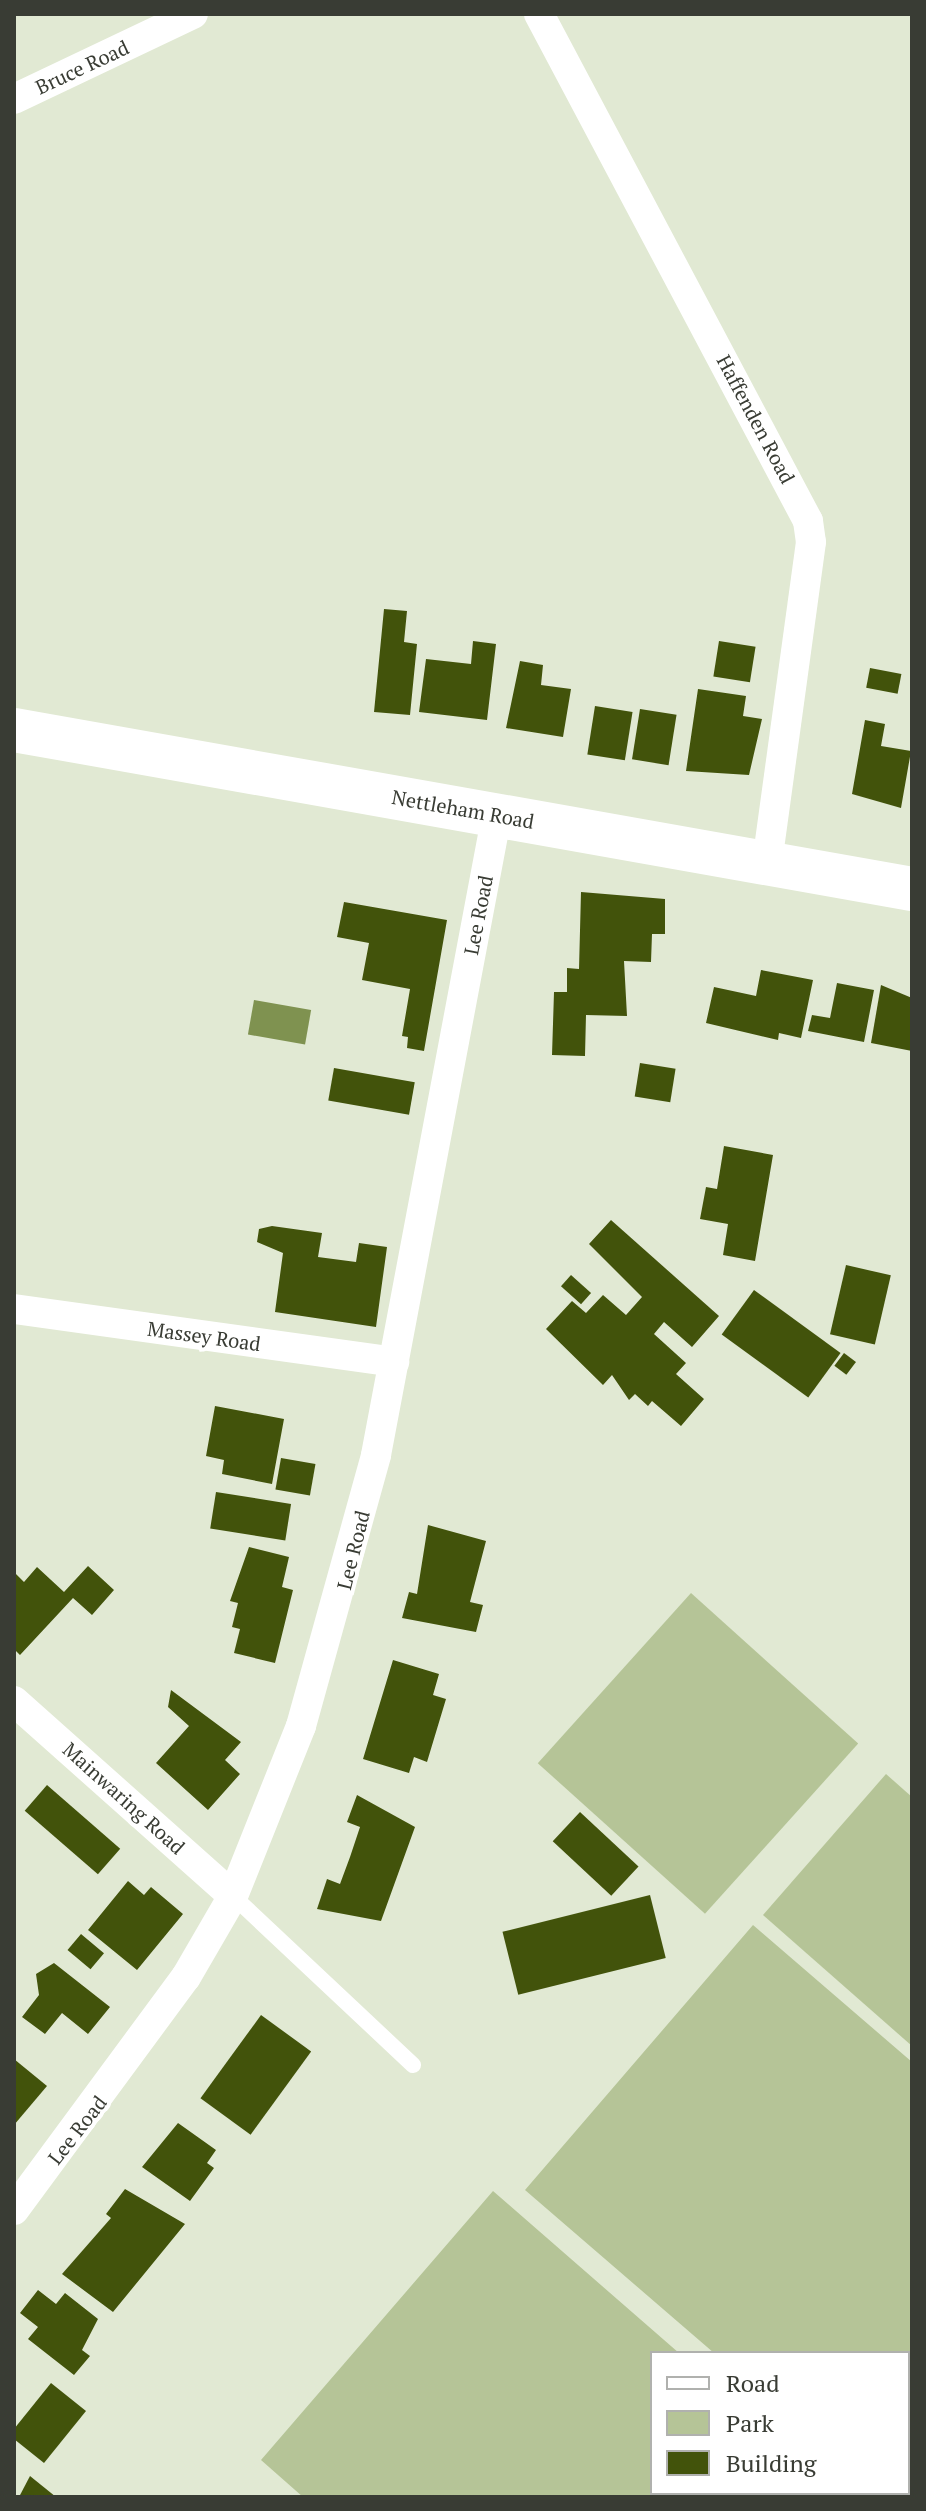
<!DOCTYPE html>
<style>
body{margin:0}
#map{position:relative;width:926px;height:2511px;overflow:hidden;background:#e1e9d3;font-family:"PT Serif",serif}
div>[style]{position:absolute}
.green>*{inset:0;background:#b5c497;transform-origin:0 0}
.water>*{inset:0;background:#7f9250;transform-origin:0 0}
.building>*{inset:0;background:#42530b;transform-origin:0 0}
.lane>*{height:16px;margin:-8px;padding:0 8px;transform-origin:8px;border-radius:8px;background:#fff}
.street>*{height:30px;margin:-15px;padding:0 15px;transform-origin:15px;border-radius:15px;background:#fff}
.secondary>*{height:44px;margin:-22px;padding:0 22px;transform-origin:22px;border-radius:22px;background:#fff}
span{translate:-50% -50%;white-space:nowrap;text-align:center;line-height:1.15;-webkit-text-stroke:8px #fff;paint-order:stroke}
.street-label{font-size:20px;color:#393c34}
.frame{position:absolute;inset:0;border:16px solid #393c34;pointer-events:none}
.legend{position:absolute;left:650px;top:2351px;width:260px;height:144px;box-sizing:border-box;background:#fff;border:2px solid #b0b1ae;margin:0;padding:10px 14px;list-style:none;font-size:24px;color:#393c34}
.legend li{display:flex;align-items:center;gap:16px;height:40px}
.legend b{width:40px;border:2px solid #b0b1ae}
</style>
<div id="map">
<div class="green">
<i style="left:691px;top:1593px;width:225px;height:229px;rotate:42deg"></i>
<i style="clip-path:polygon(886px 1774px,912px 1797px,912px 2046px,763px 1915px)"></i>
<i style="clip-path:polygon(753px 1925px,912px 2062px,912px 2497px,877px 2493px,908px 2493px,908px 2353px,714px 2353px,525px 2190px)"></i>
<i style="clip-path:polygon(493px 2191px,679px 2353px,652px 2353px,652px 2493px,845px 2497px,303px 2497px,261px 2460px)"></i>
</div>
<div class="water">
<i style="left:254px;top:1000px;width:58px;height:35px;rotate:10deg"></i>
</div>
<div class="building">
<i style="clip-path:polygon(384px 609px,407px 611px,404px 642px,417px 644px,410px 715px,374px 712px)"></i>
<i style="clip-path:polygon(473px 641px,496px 644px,487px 720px,419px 712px,426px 659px,471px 664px)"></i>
<i style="left:719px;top:641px;width:37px;height:36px;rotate:9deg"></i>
<i style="clip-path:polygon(520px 661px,543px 665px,541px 685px,571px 689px,563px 737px,506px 728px)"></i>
<i style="left:870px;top:668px;width:32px;height:20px;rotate:11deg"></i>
<i style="clip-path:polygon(698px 689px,746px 696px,743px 716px,762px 719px,749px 775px,686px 771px)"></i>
<i style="left:595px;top:706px;width:38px;height:49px;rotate:9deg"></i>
<i style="left:640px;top:709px;width:37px;height:51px;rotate:9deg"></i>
<i style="clip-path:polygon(865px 720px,885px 724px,881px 746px,911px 751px,901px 808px,852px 794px)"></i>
<i style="clip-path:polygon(581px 892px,665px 899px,665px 934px,652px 934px,651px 962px,624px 961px,627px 1016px,586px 1015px,585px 1056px,552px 1055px,554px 992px,567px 992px,567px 968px,579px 969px)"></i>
<i style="clip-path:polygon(344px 902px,447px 920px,424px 1051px,407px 1048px,408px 1037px,402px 1036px,410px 989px,362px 980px,369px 943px,337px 937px)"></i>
<i style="clip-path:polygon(761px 970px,813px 980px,801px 1038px,779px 1033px,778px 1040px,706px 1023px,714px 987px,756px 996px)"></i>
<i style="clip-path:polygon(837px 983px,874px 990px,864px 1042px,808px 1031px,812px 1015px,830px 1018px)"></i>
<i style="clip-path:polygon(881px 985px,912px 998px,912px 1051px,871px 1043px)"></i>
<i style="left:640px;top:1063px;width:36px;height:34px;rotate:9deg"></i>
<i style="left:334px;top:1068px;width:82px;height:33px;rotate:10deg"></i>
<i style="clip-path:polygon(724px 1146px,773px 1155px,755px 1261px,723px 1255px,728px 1224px,700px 1219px,706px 1187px,717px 1189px)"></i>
<i style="clip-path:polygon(611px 1220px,719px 1316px,692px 1347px,664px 1322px,654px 1334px,686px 1363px,676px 1374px,704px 1399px,681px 1426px,652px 1401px,648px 1406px,635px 1394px,629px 1400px,612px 1375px,603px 1385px,546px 1329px,572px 1301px,586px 1313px,603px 1295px,626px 1315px,642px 1297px,589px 1244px)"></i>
<i style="clip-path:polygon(272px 1226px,322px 1233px,318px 1257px,356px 1262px,359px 1243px,387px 1247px,376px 1327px,275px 1312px,283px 1253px,257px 1242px,259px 1229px)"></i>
<i style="left:846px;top:1265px;width:46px;height:71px;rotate:13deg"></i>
<i style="left:571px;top:1275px;width:27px;height:15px;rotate:42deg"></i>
<i style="left:754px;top:1290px;width:107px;height:55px;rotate:36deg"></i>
<i style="left:844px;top:1353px;width:15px;height:16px;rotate:37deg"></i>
<i style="clip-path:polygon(215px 1406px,284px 1419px,272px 1484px,222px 1474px,224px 1460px,206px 1456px)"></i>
<i style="left:281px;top:1458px;width:35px;height:32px;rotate:10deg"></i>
<i style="left:216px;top:1492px;width:76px;height:37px;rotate:9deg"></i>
<i style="clip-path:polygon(428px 1525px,486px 1541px,470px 1602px,483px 1605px,476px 1632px,402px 1618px,409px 1592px,417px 1594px)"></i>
<i style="clip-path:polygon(249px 1547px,289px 1557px,282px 1587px,293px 1590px,275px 1663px,234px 1653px,240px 1629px,232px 1627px,238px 1603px,230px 1601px)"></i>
<i style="clip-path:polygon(88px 1566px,114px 1590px,92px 1615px,73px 1598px,20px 1655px,14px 1649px,14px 1572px,24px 1582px,37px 1567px,64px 1592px)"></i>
<i style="clip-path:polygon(393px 1660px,439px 1674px,433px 1695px,446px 1699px,427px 1762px,414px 1757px,409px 1773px,363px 1759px)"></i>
<i style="clip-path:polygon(171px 1690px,241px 1742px,225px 1760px,240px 1774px,208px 1810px,156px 1763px,189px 1726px,168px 1707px)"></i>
<i style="left:47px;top:1785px;width:97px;height:34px;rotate:41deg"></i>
<i style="clip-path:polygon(357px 1795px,415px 1827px,381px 1921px,317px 1909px,327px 1879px,340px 1884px,350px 1857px,360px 1827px,347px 1822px)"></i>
<i style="left:580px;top:1812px;width:80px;height:40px;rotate:43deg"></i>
<i style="clip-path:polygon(128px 1881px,144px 1895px,151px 1887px,183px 1914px,137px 1970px,88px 1930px)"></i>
<i style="left:650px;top:1895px;width:65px;height:152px;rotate:76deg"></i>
<i style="left:81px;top:1934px;width:30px;height:21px;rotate:40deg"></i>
<i style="clip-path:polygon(54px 1963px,110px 2007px,88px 2034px,62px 2013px,45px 2034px,22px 2017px,39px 1995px,36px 1974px)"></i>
<i style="left:261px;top:2015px;width:62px;height:103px;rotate:36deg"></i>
<i style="clip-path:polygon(14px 2059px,47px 2086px,14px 2125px)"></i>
<i style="clip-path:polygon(178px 2123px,216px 2150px,207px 2163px,214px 2168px,190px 2201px,142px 2167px)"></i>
<i style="clip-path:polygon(125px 2189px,185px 2224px,113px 2312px,62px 2274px,111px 2218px,106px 2214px)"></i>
<i style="clip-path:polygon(38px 2290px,56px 2304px,65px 2293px,98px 2319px,82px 2350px,90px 2356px,74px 2375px,28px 2339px,38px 2327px,20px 2313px)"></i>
<i style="clip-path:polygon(51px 2383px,86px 2411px,44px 2463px,14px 2439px,14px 2429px)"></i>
<i style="clip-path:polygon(30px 2476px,56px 2497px,19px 2497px)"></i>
</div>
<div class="lane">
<i style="left:233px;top:1896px;width:247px;rotate:43.2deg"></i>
</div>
<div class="street">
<i style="left:539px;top:14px;width:574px;rotate:62.05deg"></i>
<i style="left:808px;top:521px;width:21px;rotate:82deg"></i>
<i style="left:811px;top:542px;width:324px;rotate:97.8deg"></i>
<i style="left:14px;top:99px;width:198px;rotate:-25.4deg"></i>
<i style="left:14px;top:1309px;width:384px;rotate:7.9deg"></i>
<i style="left:14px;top:1701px;width:293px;rotate:41.7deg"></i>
<i style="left:14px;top:2210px;width:290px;rotate:-53.6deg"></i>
<i style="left:186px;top:1977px;width:94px;rotate:-59.9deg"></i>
<i style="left:233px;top:1896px;width:183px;rotate:-68.2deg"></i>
<i style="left:301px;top:1726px;width:281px;rotate:-74.5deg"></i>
<i style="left:376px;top:1455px;width:652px;rotate:-79.31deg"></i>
</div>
<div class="secondary">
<i style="left:14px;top:730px;width:912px;rotate:10.04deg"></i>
</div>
<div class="street-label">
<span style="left:82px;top:67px;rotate:-25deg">Bruce Road</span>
<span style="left:756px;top:419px;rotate:62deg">Haffenden Road</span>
<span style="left:463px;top:809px;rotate:10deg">Nettleham Road</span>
<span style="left:478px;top:915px;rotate:-79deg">Lee Road</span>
<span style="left:204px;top:1336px;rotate:8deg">Massey Road</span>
<span style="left:353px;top:1550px;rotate:-76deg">Lee Road</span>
<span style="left:124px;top:1798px;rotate:42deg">Mainwaring Road</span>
<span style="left:77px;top:2130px;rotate:-52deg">Lee Road</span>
</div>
<div class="frame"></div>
<ul class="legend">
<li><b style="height:10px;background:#fff"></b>Road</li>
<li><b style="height:22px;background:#b5c497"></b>Park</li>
<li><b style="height:22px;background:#42530b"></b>Building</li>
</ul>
</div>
